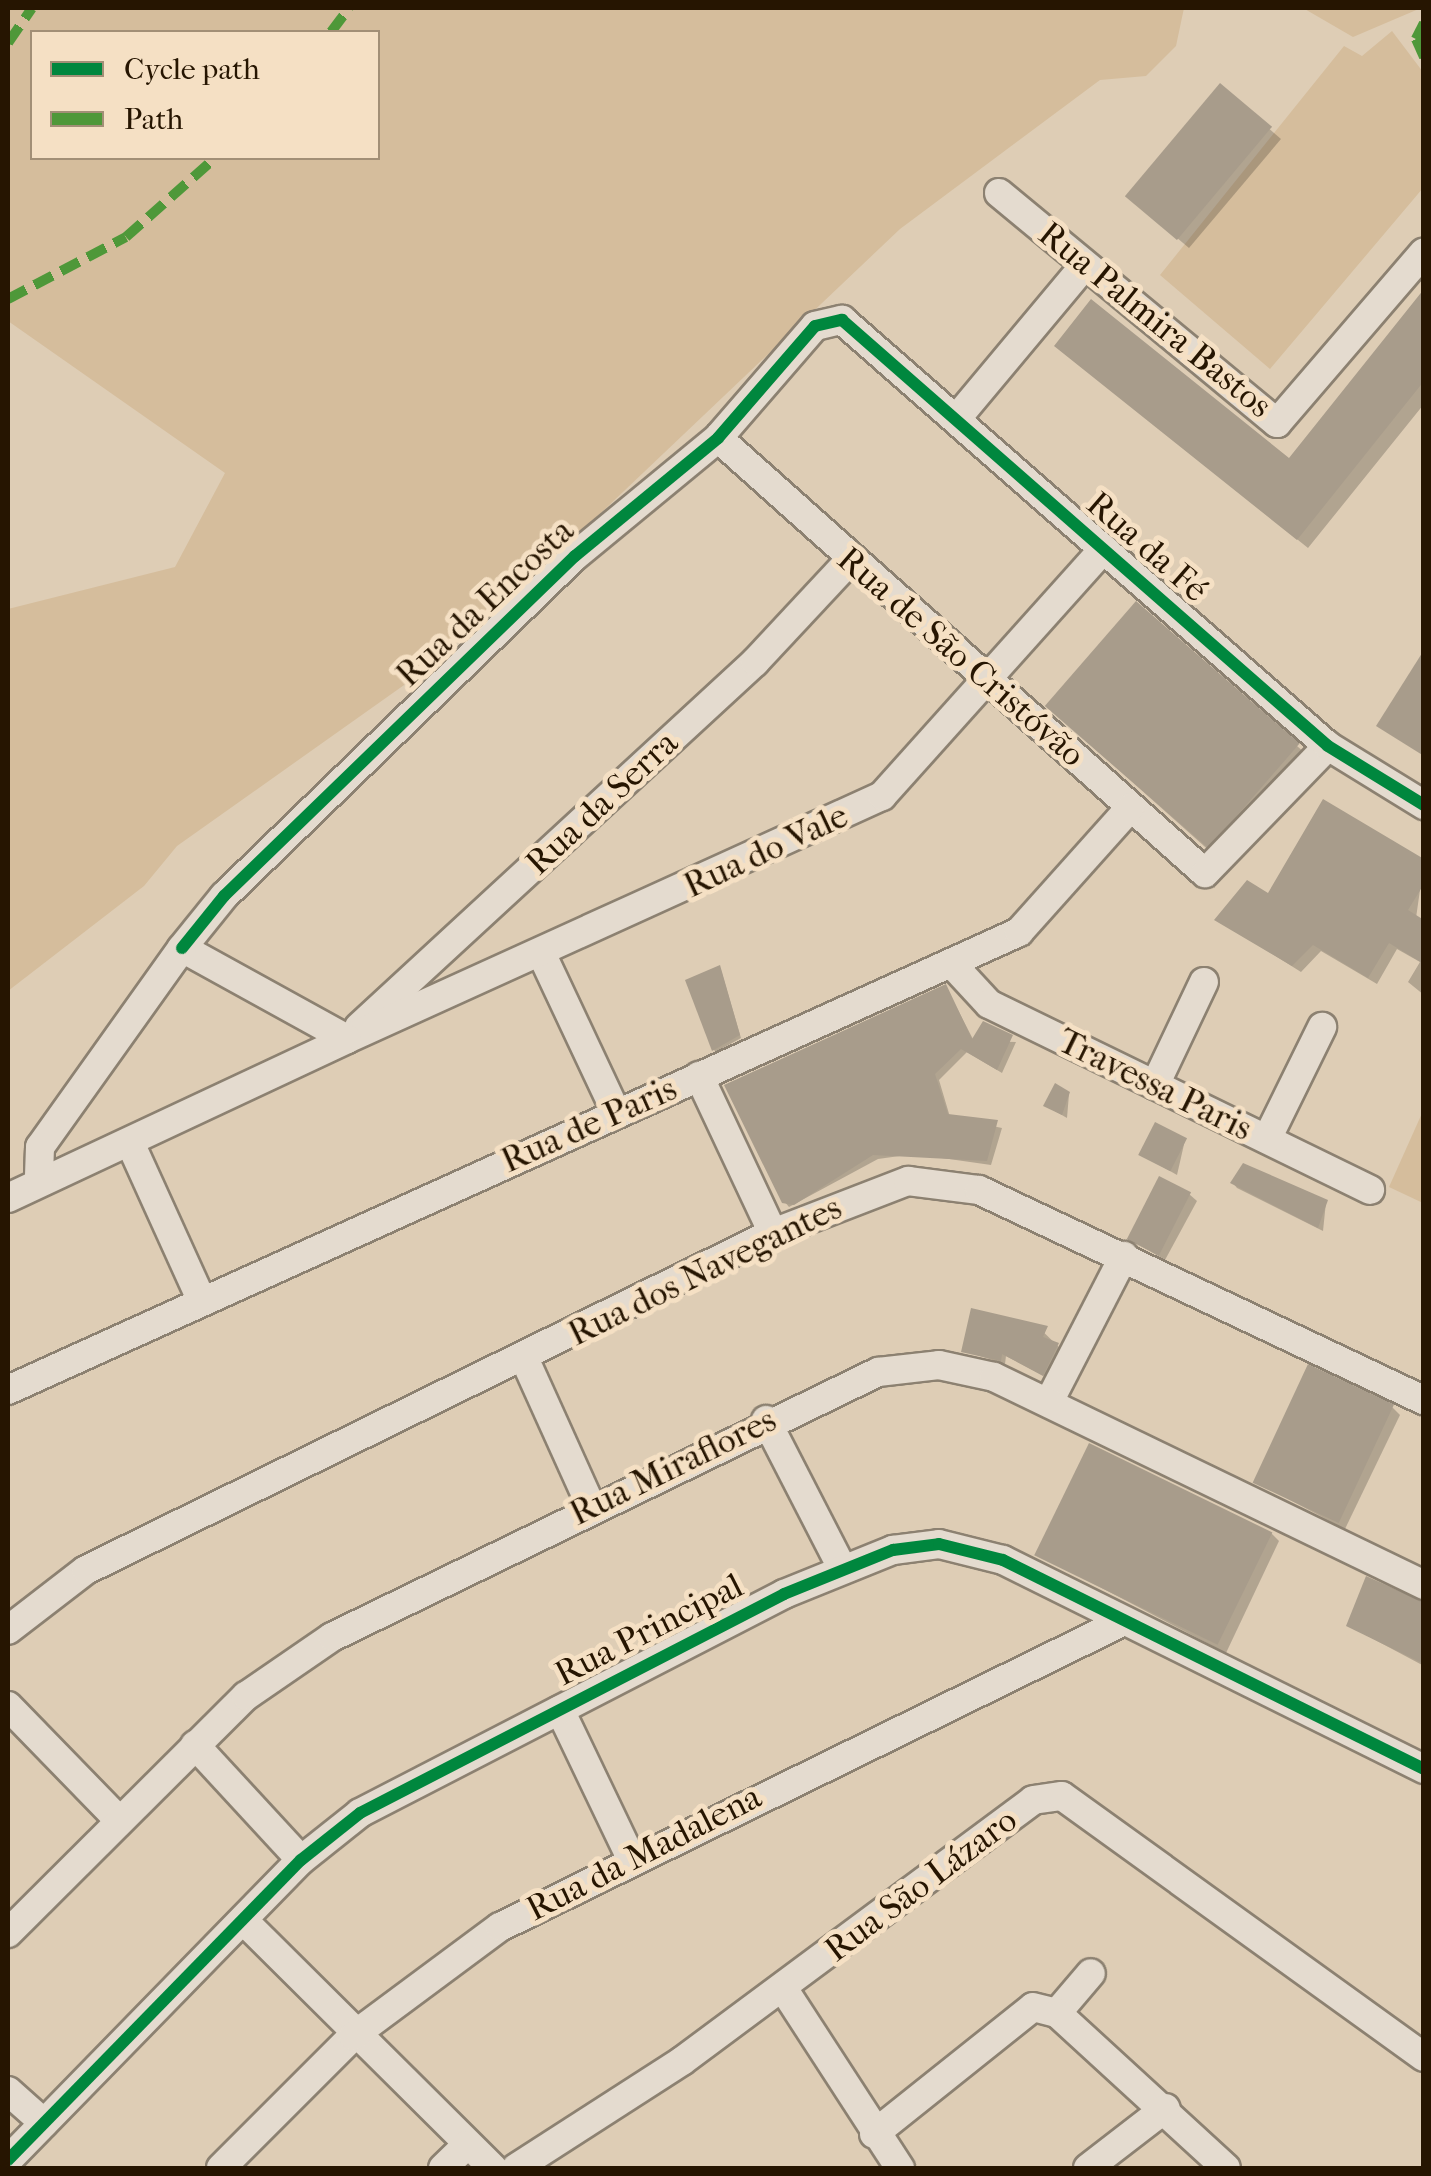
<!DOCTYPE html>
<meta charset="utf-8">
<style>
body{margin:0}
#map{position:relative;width:1431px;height:2176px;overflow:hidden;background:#decdb5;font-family:"IM FELL French Canon",serif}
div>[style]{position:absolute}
.green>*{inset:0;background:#d5bd9c}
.shadow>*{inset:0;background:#0003}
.building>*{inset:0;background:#a89c8b;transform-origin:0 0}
.roads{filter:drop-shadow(2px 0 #8c8171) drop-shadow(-2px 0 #8c8171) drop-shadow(0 2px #8c8171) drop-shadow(0 -2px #8c8171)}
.minor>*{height:28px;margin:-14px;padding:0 14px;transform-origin:14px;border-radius:14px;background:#e4dbcf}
.quiet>*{height:10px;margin-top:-5px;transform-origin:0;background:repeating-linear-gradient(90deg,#4e9839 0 20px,transparent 0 30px)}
.cycleway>*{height:12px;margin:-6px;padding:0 6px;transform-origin:6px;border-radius:6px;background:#00873e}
span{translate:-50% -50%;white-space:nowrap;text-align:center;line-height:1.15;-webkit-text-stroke:10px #f5e0c4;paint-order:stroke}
.street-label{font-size:35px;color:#261501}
.frame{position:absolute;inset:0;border:10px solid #261501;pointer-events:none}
.legend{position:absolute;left:30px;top:30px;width:350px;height:130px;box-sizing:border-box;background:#f5e0c4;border:2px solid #a28f76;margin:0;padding:12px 18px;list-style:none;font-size:30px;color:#261501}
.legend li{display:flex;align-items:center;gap:20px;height:50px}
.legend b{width:50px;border:2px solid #a28f76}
</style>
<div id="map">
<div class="green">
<i style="clip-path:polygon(evenodd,8px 8px,1184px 8px,1176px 46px,1146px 76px,1100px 80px,900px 229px,525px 585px,414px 678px,177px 846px,144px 886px,8px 991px,8px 609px,175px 567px,225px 473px,8px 321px,8px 8px,32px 32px,378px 32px,378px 158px,32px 158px,32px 32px)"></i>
<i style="clip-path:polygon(1303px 8px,1421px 8px,1353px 37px)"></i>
<i style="clip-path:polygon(1392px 31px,1423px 72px,1423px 188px,1270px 369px,1160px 275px,1344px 46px,1362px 56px)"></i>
<i style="clip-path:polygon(1423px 1111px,1423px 1203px,1389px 1187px)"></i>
</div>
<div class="shadow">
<i style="clip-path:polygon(1221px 87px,1281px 139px,1189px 248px,1139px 206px)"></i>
<i style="clip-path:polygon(1424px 293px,1424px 404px,1308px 548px,1068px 356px,1290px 461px)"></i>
<i style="clip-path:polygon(1056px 714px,1297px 746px,1305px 753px,1213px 854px)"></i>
<i style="clip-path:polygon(1424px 862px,1416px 918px,1424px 923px,1424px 995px,1408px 982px,1420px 962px,1397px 949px,1377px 984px,1321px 951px,1301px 972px,1217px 919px,1269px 896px)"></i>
<i style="clip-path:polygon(721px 970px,741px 1038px,716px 1052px,714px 1050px)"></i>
<i style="clip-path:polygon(946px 987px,974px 1041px,1016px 1042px,1002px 1073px,967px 1052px,939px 1080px,950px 1117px,1002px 1128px,991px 1165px,914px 1154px,878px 1159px,789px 1207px,784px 1201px)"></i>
<i style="clip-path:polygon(1069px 1094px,1067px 1118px,1046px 1106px)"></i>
<i style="clip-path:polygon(1185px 1140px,1177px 1175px,1140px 1154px)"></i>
<i style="clip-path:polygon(1233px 1183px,1326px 1202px,1323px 1231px,1237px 1188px)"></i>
<i style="clip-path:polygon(1189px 1194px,1197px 1201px,1165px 1260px,1129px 1239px)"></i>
<i style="clip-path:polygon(1034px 1323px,1062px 1350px,1048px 1378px,1006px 1356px,1005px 1364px,964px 1351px)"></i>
<i style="clip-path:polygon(1392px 1407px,1400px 1415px,1345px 1529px,1254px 1481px)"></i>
<i style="clip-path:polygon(1271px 1533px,1279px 1541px,1226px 1653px,1037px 1554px)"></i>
<i style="clip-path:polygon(1424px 1603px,1424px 1666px,1349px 1626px)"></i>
</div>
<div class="building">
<i style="left:1220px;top:83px;width:68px;height:148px;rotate:40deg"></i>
<i style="clip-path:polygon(1424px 289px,1424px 381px,1297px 540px,1054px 346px,1091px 299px,1289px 458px)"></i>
<i style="left:1136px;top:601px;width:217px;height:139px;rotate:41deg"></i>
<i style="clip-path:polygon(1424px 650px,1424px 756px,1376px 726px)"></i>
<i style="clip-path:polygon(1323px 799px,1424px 859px,1424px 884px,1408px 910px,1424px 920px,1424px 964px,1389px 943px,1368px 978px,1313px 945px,1292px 966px,1214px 920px,1247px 880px,1268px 893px)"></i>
<i style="clip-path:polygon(720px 965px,740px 1035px,712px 1051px,685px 980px)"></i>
<i style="clip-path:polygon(946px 984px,972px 1039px,983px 1021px,1013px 1035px,997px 1070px,961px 1049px,935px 1074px,948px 1114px,998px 1120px,987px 1161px,873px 1155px,794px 1205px,782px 1203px,724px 1085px)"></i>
<i style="clip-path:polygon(1055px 1083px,1070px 1092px,1062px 1115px,1043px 1106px)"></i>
<i style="left:1155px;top:1122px;width:36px;height:37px;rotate:27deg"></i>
<i style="clip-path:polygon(1243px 1163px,1328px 1200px,1318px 1228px,1230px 1183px)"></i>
<i style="left:1159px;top:1176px;width:36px;height:71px;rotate:27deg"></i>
<i style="clip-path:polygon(971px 1308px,1048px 1326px,1043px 1337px,1059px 1343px,1043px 1376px,1002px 1354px,1001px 1361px,961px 1352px)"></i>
<i style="left:1308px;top:1364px;width:95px;height:131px;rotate:25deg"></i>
<i style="left:1089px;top:1443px;width:204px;height:125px;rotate:26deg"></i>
<i style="clip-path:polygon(1366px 1576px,1424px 1602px,1424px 1664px,1346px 1626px)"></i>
</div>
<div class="roads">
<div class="minor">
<i style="left:999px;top:193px;width:361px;rotate:39.6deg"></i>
<i style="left:1277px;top:423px;width:225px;rotate:-49.3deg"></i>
<i style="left:957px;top:418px;width:198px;rotate:-50.1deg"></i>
<i style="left:718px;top:438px;width:653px;rotate:41.77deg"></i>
<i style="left:1205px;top:873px;width:177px;rotate:-45.9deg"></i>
<i style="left:182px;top:948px;width:67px;rotate:-51.1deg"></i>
<i style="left:224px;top:896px;width:489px;rotate:-44.1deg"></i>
<i style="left:575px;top:556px;width:185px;rotate:-39.5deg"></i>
<i style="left:718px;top:438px;width:148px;rotate:-49.1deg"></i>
<i style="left:815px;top:326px;width:28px;rotate:-13deg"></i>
<i style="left:842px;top:320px;width:646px;rotate:41.24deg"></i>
<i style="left:1328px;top:746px;width:113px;rotate:31.6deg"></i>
<i style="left:543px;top:957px;width:171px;rotate:64.8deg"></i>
<i style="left:952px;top:964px;width:54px;rotate:47.2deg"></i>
<i style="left:989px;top:1004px;width:424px;rotate:26deg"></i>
<i style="left:359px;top:1027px;width:539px;rotate:-42.67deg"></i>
<i style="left:755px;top:662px;width:139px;rotate:-47deg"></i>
<i style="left:347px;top:1039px;width:588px;rotate:-24.43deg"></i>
<i style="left:882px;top:796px;width:332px;rotate:-48.1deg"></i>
<i style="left:699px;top:1076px;width:174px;rotate:64.8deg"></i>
<i style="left:1155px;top:1085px;width:114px;rotate:-64.6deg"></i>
<i style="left:1267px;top:1139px;width:125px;rotate:-63.8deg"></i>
<i style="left:132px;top:1147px;width:169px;rotate:65.6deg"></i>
<i style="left:8px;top:1198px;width:374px;rotate:-25.1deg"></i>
<i style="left:347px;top:1039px;width:188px;rotate:-151.1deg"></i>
<i style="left:182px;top:948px;width:244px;rotate:125.5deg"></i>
<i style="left:40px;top:1147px;width:35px;rotate:92deg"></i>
<i style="left:525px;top:1360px;width:160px;rotate:65.7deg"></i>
<i style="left:8px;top:1390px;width:1110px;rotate:-24.37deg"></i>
<i style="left:1019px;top:932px;width:166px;rotate:-48.2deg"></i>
<i style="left:1050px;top:1400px;width:162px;rotate:-62.8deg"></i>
<i style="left:766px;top:1420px;width:166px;rotate:62.8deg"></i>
<i style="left:8px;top:1630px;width:98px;rotate:-37.6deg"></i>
<i style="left:86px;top:1570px;width:765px;rotate:-26.13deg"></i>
<i style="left:773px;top:1233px;width:145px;rotate:-21.1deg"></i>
<i style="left:908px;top:1181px;width:72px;rotate:7.2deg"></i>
<i style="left:979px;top:1190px;width:492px;rotate:25.3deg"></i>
<i style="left:8px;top:1706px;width:159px;rotate:45.8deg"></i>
<i style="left:560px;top:1710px;width:164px;rotate:64.4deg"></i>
<i style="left:195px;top:1745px;width:156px;rotate:47.3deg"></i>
<i style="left:243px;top:1920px;width:352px;rotate:44.8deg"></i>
<i style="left:8px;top:1933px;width:336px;rotate:-44.9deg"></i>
<i style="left:246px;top:1696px;width:104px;rotate:-34.5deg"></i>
<i style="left:332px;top:1637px;width:607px;rotate:-25.89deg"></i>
<i style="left:878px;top:1372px;width:61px;rotate:-6.5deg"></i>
<i style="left:939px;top:1365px;width:56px;rotate:12.3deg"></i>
<i style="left:994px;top:1377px;width:478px;rotate:25.8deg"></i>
<i style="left:783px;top:1988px;width:215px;rotate:57deg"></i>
<i style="left:1057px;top:2013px;width:52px;rotate:-49.6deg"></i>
<i style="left:8px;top:2091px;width:48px;rotate:41.6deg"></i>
<i style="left:874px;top:2134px;width:203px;rotate:-38.6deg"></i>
<i style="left:1033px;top:2007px;width:25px;rotate:14deg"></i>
<i style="left:1057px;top:2013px;width:229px;rotate:42.5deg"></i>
<i style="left:8px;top:2160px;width:419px;rotate:-45.7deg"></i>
<i style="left:301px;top:1860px;width:75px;rotate:-38.5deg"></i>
<i style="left:360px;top:1813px;width:477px;rotate:-27.3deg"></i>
<i style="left:784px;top:1594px;width:118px;rotate:-22deg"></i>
<i style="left:893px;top:1550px;width:46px;rotate:-7.4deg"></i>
<i style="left:939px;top:1544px;width:66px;rotate:14deg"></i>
<i style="left:1003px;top:1560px;width:470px;rotate:26.4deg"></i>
<i style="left:221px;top:2168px;width:187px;rotate:-45deg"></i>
<i style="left:353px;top:2036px;width:183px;rotate:-36.6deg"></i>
<i style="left:500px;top:1927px;width:695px;rotate:-26.12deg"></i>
<i style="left:443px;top:2168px;width:33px;rotate:-44deg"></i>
<i style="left:516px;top:2168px;width:197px;rotate:-32.8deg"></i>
<i style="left:682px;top:2061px;width:437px;rotate:-36.6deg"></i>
<i style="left:1033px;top:1800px;width:29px;rotate:-8deg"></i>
<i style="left:1062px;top:1796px;width:446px;rotate:35.8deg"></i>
<i style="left:1088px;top:2168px;width:98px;rotate:-37.6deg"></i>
</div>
</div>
<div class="quiet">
<i style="left:1424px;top:23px;width:18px;rotate:117deg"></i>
<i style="left:1416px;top:39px;width:20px;rotate:66deg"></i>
<i style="left:331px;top:32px;width:30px;rotate:-53deg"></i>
<i style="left:8px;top:43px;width:42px;rotate:-55.6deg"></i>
<i style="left:8px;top:299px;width:133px;rotate:-27.7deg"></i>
<i style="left:126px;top:237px;width:119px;rotate:-41.6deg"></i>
</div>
<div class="cycleway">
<i style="left:182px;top:948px;width:67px;rotate:-51.1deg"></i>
<i style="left:224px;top:896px;width:489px;rotate:-44.1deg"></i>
<i style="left:575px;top:556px;width:185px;rotate:-39.5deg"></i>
<i style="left:718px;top:438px;width:148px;rotate:-49.1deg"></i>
<i style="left:815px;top:326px;width:28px;rotate:-13deg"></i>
<i style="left:842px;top:320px;width:646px;rotate:41.24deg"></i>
<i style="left:1328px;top:746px;width:113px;rotate:31.6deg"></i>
<i style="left:8px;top:2160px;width:419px;rotate:-45.7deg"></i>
<i style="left:301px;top:1860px;width:75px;rotate:-38.5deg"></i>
<i style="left:360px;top:1813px;width:477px;rotate:-27.3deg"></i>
<i style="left:784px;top:1594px;width:118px;rotate:-22deg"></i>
<i style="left:893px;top:1550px;width:46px;rotate:-7.4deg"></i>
<i style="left:939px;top:1544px;width:66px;rotate:14deg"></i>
<i style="left:1003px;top:1560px;width:470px;rotate:26.4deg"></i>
</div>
<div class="street-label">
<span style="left:1155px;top:320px;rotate:39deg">Rua Palmira Bastos</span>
<span style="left:1147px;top:547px;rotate:41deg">Rua da Fé</span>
<span style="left:485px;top:603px;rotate:-43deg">Rua da Encosta</span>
<span style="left:961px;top:657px;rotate:41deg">Rua de São Cristóvão</span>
<span style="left:602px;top:803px;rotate:-43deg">Rua da Serra</span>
<span style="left:766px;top:851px;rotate:-25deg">Rua do Vale</span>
<span style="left:1155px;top:1085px;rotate:26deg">Travessa Paris</span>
<span style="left:589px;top:1125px;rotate:-24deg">Rua de Paris</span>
<span style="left:705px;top:1271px;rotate:-26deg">Rua dos Navegantes</span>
<span style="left:673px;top:1467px;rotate:-26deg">Rua Miraflores</span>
<span style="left:649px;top:1630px;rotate:-27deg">Rua Principal</span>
<span style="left:644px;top:1853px;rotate:-27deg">Rua da Madalena</span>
<span style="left:921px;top:1885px;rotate:-37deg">Rua São Lázaro</span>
</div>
<div class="frame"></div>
<ul class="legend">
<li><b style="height:12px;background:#00873e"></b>Cycle path</li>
<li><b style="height:12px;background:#4e9839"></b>Path</li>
</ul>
</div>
